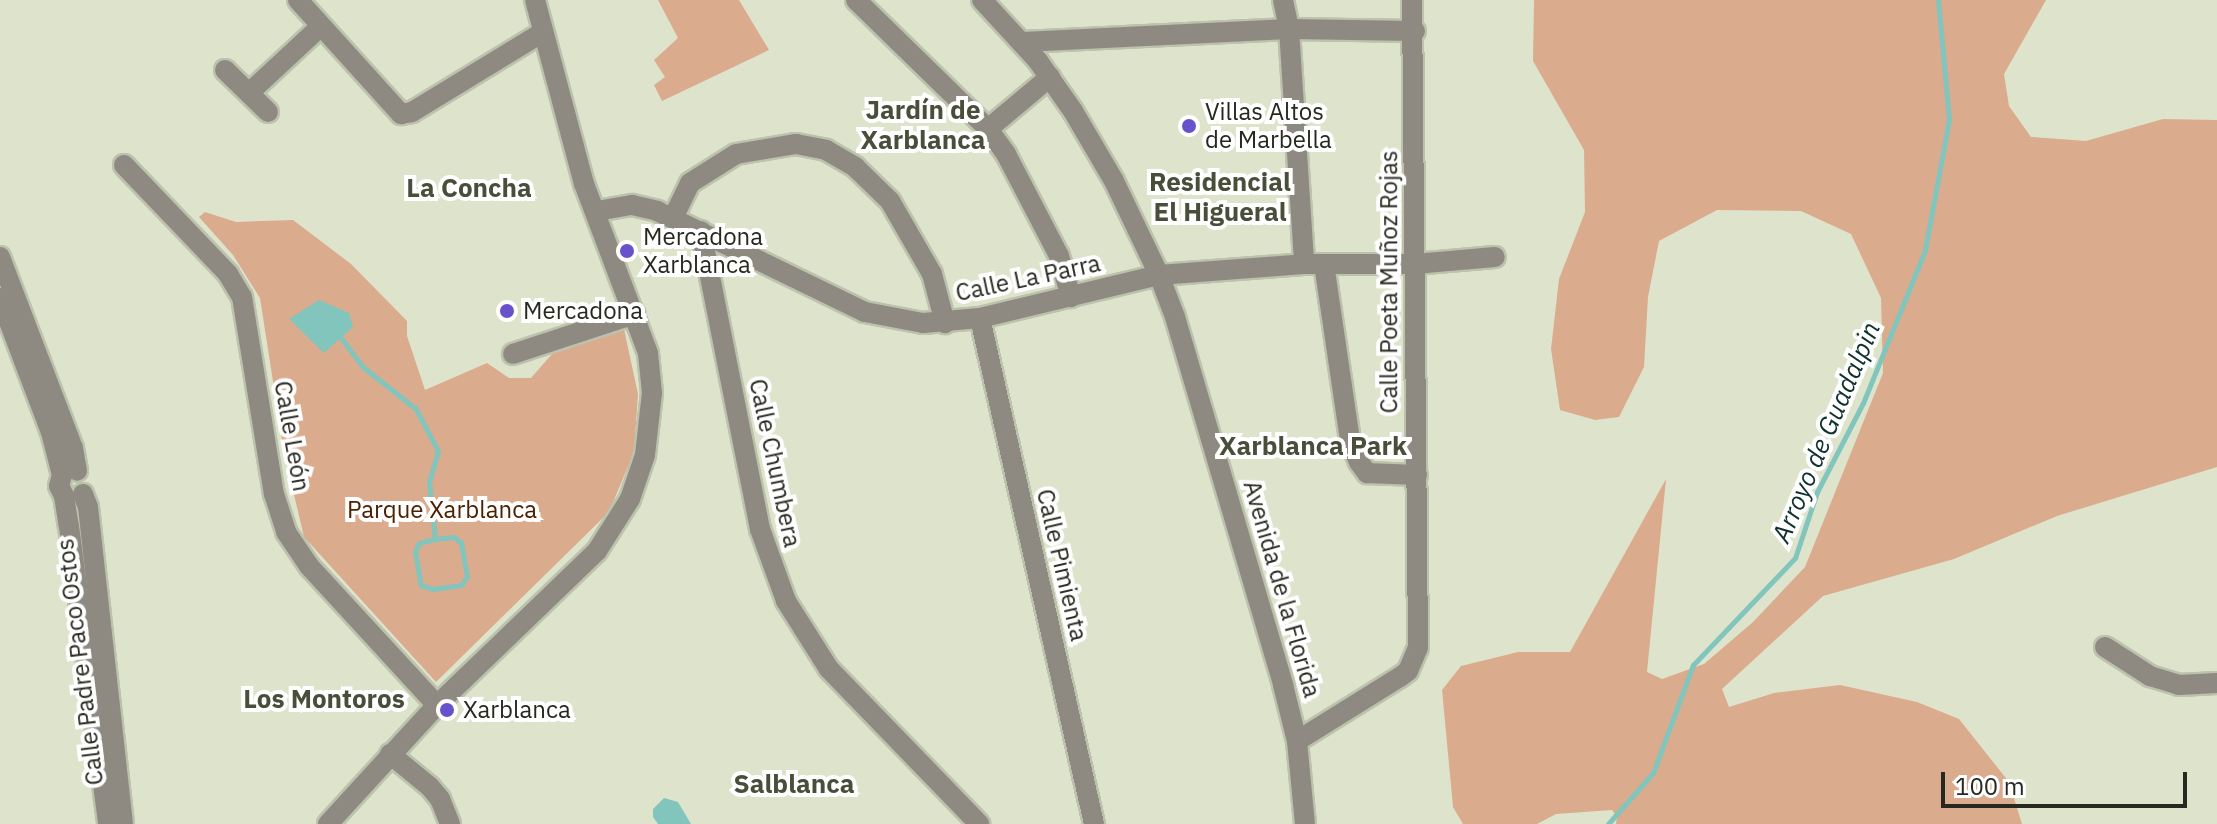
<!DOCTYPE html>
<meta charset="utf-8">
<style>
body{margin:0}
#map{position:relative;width:2217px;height:824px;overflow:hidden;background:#dee4cc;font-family:"IBM Plex Sans",sans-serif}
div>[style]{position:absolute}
.green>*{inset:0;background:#dbab8e}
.water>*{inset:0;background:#81c5bd}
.stream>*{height:5px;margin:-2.5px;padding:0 2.5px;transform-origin:2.5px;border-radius:2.5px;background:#81c5bd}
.roads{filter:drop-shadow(2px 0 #bdc2ad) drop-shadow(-2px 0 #bdc2ad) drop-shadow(0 2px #bdc2ad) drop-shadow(0 -2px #bdc2ad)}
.minor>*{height:20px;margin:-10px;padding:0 10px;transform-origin:10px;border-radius:10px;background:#8f8a81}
.dots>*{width:22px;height:22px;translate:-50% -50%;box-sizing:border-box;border:4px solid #fff;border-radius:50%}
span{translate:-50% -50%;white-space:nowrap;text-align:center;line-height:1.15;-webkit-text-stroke:8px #fff;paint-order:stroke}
.poi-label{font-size:24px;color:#272920}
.left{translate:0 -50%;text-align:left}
.street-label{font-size:24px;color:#272920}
.park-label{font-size:24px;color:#4d2000}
.neighbourhood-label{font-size:26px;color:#494e3a;font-weight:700}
.water-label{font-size:26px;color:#0e312d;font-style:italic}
.scale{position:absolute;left:1941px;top:772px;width:246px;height:36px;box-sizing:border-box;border:4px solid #272920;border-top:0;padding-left:10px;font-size:24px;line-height:28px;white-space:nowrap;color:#272920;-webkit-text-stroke:6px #fff;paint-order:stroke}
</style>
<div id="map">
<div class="green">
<i style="clip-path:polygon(658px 0,739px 0,769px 50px,662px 101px,654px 85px,665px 77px,654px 60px,678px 38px)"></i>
<i style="clip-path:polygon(1534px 0,2046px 0,2004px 74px,2009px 106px,2031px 137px,2086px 141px,2163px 119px,2217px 120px,2217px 467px,2057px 516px,1954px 559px,1823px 596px,1722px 689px,1729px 707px,1774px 693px,1840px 685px,1917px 702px,1959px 719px,2009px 782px,2022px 824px,1616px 824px,1617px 817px,1612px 810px,1556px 814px,1537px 824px,1463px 824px,1453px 807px,1442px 690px,1461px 666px,1518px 652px,1570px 652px,1666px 479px,1647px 672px,1662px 679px,1704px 664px,1753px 622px,1805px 567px,1883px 373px,1881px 298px,1851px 234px,1801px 211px,1717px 210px,1659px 241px,1648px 297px,1644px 367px,1619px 417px,1595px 420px,1560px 410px,1551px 349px,1559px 279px,1585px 212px,1584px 150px,1533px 61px)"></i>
<i style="clip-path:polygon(205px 212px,236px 222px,293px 220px,351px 264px,407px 321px,407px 336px,425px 390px,487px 363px,509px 378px,531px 378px,552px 354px,624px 329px,638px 394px,634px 452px,609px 512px,436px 682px,304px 537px,284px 452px,260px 298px,233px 255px,199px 217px)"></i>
</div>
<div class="water">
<i style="clip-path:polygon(319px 300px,349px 313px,353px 327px,324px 353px,289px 319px)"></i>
<i style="clip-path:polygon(664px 798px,678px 802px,691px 824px,658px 824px,653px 817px,653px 809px)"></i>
</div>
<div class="stream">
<i style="left:341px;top:338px;width:36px;rotate:53deg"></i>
<i style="left:363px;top:367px;width:68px;rotate:38.4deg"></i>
<i style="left:416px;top:409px;width:47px;rotate:62.4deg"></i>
<i style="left:438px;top:451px;width:32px;rotate:106deg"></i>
<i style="left:429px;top:482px;width:57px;rotate:84deg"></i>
<i style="left:435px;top:539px;width:16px;rotate:166deg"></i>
<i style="left:419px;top:543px;width:10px;rotate:114deg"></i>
<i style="left:415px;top:552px;width:34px;rotate:80deg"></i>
<i style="left:421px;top:585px;width:13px;rotate:18deg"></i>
<i style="left:433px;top:589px;width:28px;rotate:-8deg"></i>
<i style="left:461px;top:585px;width:10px;rotate:-53deg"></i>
<i style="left:467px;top:577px;width:35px;rotate:-100deg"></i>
<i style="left:461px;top:543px;width:9px;rotate:-139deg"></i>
<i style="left:454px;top:537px;width:19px;rotate:174deg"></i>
<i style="left:1608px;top:824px;width:68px;rotate:-48.6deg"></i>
<i style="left:1653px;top:773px;width:115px;rotate:-69.7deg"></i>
<i style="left:1693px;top:665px;width:148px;rotate:-46.4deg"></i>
<i style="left:1795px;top:558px;width:70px;rotate:-71.6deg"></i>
<i style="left:1817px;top:492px;width:100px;rotate:-62.7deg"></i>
<i style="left:1863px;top:403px;width:165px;rotate:-67.9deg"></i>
<i style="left:1925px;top:250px;width:133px;rotate:-79.6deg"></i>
<i style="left:1949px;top:119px;width:120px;rotate:-95.3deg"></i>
</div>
<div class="roads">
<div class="minor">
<i style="left:298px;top:0;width:154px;rotate:47.9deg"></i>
<i style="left:401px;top:114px;width:11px;rotate:-10deg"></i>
<i style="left:412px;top:112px;width:153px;rotate:-31.4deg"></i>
<i style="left:856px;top:0;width:185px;rotate:44.3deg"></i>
<i style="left:988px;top:129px;width:31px;rotate:54deg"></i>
<i style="left:1006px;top:154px;width:115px;rotate:62.5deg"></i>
<i style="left:1059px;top:256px;width:43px;rotate:73.7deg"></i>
<i style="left:982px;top:0;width:83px;rotate:47.4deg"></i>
<i style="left:1038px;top:61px;width:61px;rotate:55deg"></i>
<i style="left:1073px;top:111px;width:81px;rotate:59.6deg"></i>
<i style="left:1114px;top:181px;width:104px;rotate:64.4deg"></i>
<i style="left:1159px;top:275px;width:45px;rotate:69.1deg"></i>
<i style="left:1175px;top:317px;width:384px;rotate:73.6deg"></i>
<i style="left:1283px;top:685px;width:58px;rotate:76deg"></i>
<i style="left:1297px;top:741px;width:83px;rotate:84.5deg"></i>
<i style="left:1283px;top:0;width:30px;rotate:78deg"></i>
<i style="left:1289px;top:29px;width:235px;rotate:86.3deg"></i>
<i style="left:1023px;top:42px;width:266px;rotate:-2.8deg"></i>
<i style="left:1289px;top:29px;width:126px;rotate:0.9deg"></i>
<i style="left:225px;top:70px;width:60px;rotate:44.3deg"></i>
<i style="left:249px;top:93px;width:98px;rotate:-42.9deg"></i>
<i style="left:988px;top:129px;width:81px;rotate:-40deg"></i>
<i style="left:124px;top:165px;width:151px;rotate:46.3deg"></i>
<i style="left:228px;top:274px;width:27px;rotate:59deg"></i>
<i style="left:242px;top:297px;width:200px;rotate:80.8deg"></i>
<i style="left:274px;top:494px;width:40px;rotate:72deg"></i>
<i style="left:286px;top:532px;width:41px;rotate:55.9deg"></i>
<i style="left:309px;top:566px;width:189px;rotate:47.4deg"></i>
<i style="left:597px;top:211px;width:36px;rotate:-10deg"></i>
<i style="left:632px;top:205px;width:26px;rotate:13deg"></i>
<i style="left:657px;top:211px;width:231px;rotate:25.9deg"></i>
<i style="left:865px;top:312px;width:59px;rotate:10.7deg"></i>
<i style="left:923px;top:323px;width:57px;rotate:-5deg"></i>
<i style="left:980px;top:318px;width:184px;rotate:-13.5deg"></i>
<i style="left:1159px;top:275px;width:145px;rotate:-4.3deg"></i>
<i style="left:1304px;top:264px;width:111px"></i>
<i style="left:1415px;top:264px;width:80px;rotate:-5deg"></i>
<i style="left:673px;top:218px;width:39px;rotate:-64deg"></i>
<i style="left:690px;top:183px;width:54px;rotate:-32.2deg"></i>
<i style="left:736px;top:154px;width:61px;rotate:-9.5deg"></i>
<i style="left:796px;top:144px;width:31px;rotate:11deg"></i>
<i style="left:826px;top:150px;width:34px;rotate:30deg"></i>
<i style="left:855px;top:167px;width:49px;rotate:44.2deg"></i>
<i style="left:890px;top:201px;width:84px;rotate:60.1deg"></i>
<i style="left:932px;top:274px;width:51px;rotate:75.1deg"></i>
<i style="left:701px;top:231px;width:304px;rotate:78.8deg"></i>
<i style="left:760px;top:529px;width:77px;rotate:70.1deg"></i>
<i style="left:786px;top:601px;width:80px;rotate:57.7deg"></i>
<i style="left:829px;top:669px;width:216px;rotate:45.9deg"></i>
<i style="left:0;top:257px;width:204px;rotate:69.1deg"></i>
<i style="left:73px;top:448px;width:23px;rotate:80deg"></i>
<i style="left:1324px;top:264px;width:178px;rotate:81.6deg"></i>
<i style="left:1350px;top:440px;width:24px;rotate:68deg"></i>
<i style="left:1359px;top:462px;width:14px;rotate:54deg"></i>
<i style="left:1367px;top:473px;width:50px;rotate:2.3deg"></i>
<i style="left:0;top:298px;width:143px;rotate:69.2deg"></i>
<i style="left:51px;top:432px;width:44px;rotate:75.7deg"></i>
<i style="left:62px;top:475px;width:11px;rotate:105deg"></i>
<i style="left:59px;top:486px;width:11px;rotate:63deg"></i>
<i style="left:64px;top:496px;width:30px;rotate:81deg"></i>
<i style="left:69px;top:526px;width:301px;rotate:82.5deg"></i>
<i style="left:980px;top:318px;width:519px;rotate:77.3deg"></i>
<i style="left:513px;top:354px;width:128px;rotate:-18.2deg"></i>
<i style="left:83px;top:494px;width:14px;rotate:69deg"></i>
<i style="left:88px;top:507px;width:319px;rotate:83.7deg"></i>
<i style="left:2105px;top:647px;width:54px;rotate:32.8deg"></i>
<i style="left:2150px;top:676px;width:30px;rotate:17deg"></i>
<i style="left:2179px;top:685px;width:38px;rotate:-3deg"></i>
<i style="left:1297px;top:741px;width:121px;rotate:-31.9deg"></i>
<i style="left:1400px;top:677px;width:10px;rotate:-37deg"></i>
<i style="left:1408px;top:671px;width:25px;rotate:-67deg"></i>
<i style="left:1418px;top:648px;width:648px;rotate:-90.53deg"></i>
<i style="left:390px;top:754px;width:52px;rotate:39.5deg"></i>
<i style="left:430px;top:787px;width:16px;rotate:50deg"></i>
<i style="left:440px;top:799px;width:27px;rotate:68deg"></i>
<i style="left:328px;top:824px;width:161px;rotate:-47.5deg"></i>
<i style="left:437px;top:705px;width:222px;rotate:-43.9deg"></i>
<i style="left:597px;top:551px;width:62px;rotate:-57.6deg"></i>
<i style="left:630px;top:499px;width:46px;rotate:-71.2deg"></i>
<i style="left:645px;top:455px;width:62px;rotate:-83.6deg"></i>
<i style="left:652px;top:393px;width:40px;rotate:-95.7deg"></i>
<i style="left:648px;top:353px;width:181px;rotate:-110.7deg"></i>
<i style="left:584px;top:184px;width:190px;rotate:-104.9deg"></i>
</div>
</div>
<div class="dots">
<i style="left:1189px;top:126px;background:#6852cb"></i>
<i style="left:627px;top:251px;background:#6852cb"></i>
<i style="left:507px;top:311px;background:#6852cb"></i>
<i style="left:447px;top:710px;background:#6852cb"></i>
</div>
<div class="poi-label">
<span class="left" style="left:1205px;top:126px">Villas Altos<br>de Marbella</span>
<span class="left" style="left:643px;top:251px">Mercadona<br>Xarblanca</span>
<span class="left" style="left:523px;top:311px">Mercadona</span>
<span class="left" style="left:463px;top:710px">Xarblanca</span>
</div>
<div class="street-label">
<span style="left:1028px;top:278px;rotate:-12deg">Calle La Parra</span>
<span style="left:1389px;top:282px;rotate:-90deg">Calle Poeta Muñoz Rojas</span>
<span style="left:292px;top:436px;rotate:80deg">Calle León</span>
<span style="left:775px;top:463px;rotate:78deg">Calle Chumbera</span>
<span style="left:1062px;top:565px;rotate:77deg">Calle Pimienta</span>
<span style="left:1282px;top:589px;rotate:74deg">Avenida de la Florida</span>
<span style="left:80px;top:662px;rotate:-97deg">Calle Padre Paco Ostos</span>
</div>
<div class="park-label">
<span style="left:442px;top:510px">Parque Xarblanca</span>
</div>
<div class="neighbourhood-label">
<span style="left:923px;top:125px">Jardín de<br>Xarblanca</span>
<span style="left:1220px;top:197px">Residencial<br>El Higueral</span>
<span style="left:469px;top:188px">La Concha</span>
<span style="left:1313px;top:446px">Xarblanca Park</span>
<span style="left:324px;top:699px">Los Montoros</span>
<span style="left:794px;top:784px">Salblanca</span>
</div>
<div class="water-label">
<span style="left:1826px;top:432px;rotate:-67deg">Arroyo de Guadalpin</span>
</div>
<div class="scale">100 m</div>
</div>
